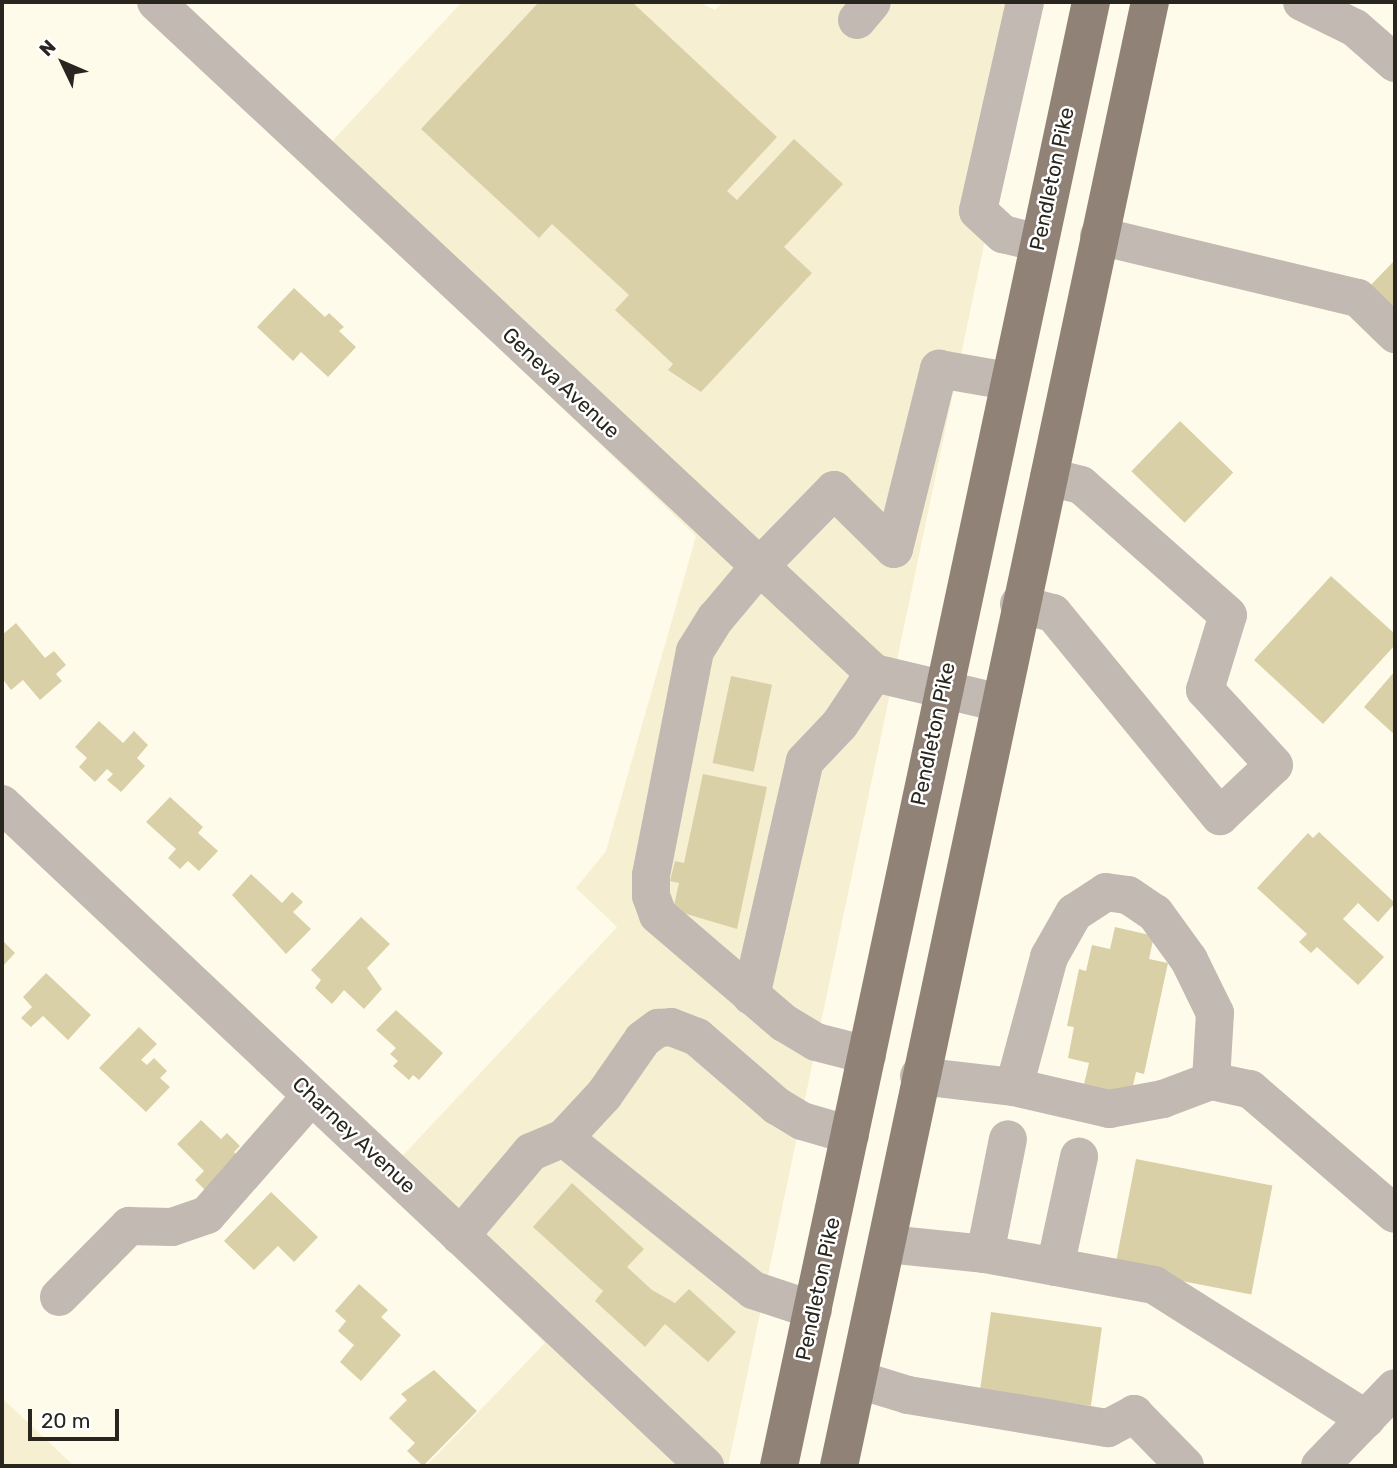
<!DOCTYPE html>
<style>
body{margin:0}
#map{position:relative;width:1397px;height:1468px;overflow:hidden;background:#fffbea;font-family:Rubik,sans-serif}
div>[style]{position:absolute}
.built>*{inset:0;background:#f6efd2}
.building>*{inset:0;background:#dad0a7;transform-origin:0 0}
.minor>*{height:38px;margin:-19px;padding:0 19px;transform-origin:19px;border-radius:19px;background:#c1b9b2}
.major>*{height:38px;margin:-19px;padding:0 19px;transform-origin:19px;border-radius:19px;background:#908276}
span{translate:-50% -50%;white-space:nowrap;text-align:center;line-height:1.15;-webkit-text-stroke:5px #fff;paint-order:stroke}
.street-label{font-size:21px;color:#28261e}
.frame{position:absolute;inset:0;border:4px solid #28261e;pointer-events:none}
.north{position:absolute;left:28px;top:28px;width:70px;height:70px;-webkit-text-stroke:5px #fff;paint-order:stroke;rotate:314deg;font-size:19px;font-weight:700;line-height:28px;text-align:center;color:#28261e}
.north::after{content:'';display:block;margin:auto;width:24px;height:32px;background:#28261e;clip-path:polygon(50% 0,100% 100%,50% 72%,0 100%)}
.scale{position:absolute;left:28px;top:1409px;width:91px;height:32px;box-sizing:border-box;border:4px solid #28261e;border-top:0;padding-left:9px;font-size:21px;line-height:24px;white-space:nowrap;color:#28261e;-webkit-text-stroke:5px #fff;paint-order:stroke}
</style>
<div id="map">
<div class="built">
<i style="clip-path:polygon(462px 2px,699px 2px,715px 10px,723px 2px,1035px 2px,728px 1466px,426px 1466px,545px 1343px,378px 1182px,617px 927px,576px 888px,606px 851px,696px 536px,309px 166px)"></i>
<i style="clip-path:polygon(2px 1398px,74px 1466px,2px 1466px)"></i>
</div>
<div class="building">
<i style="clip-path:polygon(539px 2px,632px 2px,777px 137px,727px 191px,737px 200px,794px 139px,843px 184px,784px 247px,812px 273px,701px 392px,668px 370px,673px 364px,615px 310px,629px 295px,552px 224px,539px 238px,421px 129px)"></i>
<i style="clip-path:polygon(1395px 260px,1395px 318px,1366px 290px)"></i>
<i style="clip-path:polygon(294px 288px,325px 317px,329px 313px,344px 327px,339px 331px,356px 347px,328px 377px,301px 352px,293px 361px,257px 327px)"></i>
<i style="left:1180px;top:421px;width:74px;height:70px;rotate:44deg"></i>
<i style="clip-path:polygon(1331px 576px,1395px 634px,1395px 645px,1323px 724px,1254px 660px)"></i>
<i style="clip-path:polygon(16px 623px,45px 658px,54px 651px,66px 665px,56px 674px,62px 681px,40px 700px,23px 680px,11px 690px,2px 678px,2px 635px)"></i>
<i style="clip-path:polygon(1395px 671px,1395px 735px,1364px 707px)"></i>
<i style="left:731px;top:676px;width:42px;height:89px;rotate:12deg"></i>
<i style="clip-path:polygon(99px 721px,123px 743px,134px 731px,148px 745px,137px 758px,145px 766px,121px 792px,107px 780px,113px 774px,107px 769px,95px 782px,79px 767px,87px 758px,75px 747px)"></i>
<i style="clip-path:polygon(703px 774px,767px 787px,737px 929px,673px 910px,679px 883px,670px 881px,675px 861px,684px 863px)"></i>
<i style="clip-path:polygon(170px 797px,203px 827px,198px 833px,218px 851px,199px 871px,188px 861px,180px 869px,168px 858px,176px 849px,146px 822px)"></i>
<i style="clip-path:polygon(1319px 832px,1395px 903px,1378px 922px,1358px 903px,1343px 919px,1384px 957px,1358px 985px,1317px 947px,1311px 953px,1299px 942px,1307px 934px,1257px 888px,1308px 833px,1313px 838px)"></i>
<i style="clip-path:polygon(251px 874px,282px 903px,292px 892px,303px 902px,293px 912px,311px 929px,286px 954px,232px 895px)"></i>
<i style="clip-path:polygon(361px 917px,390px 944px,367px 968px,382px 989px,364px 1009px,344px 990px,332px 1004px,315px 988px,321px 980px,311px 970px)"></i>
<i style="clip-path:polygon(1115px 927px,1154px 936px,1149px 959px,1168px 963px,1144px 1074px,1136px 1072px,1131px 1095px,1084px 1084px,1089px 1063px,1068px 1058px,1074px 1027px,1067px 1026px,1079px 969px,1086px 971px,1092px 945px,1110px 949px)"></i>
<i style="clip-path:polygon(2px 940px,15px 953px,2px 967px)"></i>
<i style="clip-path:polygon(46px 973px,91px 1015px,68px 1040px,43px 1016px,31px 1027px,21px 1018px,32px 1007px,23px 997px)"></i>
<i style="clip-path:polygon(396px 1010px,443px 1053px,419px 1080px,413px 1075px,409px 1080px,393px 1066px,398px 1061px,390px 1054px,396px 1048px,376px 1030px)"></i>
<i style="clip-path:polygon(139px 1027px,157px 1044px,141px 1060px,147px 1065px,154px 1058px,167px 1071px,160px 1078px,170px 1087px,146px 1112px,99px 1068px)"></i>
<i style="clip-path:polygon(201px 1120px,221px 1139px,227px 1133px,240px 1146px,234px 1152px,246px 1164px,213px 1198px,195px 1180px,204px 1171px,177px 1144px)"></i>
<i style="left:1136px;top:1159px;width:139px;height:111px;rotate:11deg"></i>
<i style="clip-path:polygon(572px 1183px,644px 1249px,627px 1267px,652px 1290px,675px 1303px,689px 1289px,736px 1332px,708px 1362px,665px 1324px,645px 1347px,595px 1301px,603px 1291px,533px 1227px)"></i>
<i style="clip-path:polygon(271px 1192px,318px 1237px,294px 1262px,278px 1246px,254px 1270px,224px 1241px)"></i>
<i style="clip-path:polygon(359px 1284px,388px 1310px,381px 1317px,401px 1335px,361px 1381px,340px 1362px,354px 1345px,338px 1331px,346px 1321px,335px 1311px)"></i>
<i style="left:991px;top:1312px;width:112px;height:79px;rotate:8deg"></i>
<i style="clip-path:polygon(434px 1370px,477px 1411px,423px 1466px,407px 1451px,415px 1443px,389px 1418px,407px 1400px,401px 1394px)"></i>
</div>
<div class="minor">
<i style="left:156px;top:2px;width:983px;rotate:43.06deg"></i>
<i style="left:874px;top:673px;width:130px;rotate:13.3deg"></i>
<i style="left:1025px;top:2px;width:214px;rotate:102.7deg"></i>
<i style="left:978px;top:211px;width:34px;rotate:43deg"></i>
<i style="left:1003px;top:234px;width:36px;rotate:14deg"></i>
<i style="left:1302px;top:2px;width:59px;rotate:26.1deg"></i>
<i style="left:1355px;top:28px;width:53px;rotate:41.2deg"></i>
<i style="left:857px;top:20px;width:23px;rotate:-50deg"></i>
<i style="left:1099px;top:236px;width:266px;rotate:13.5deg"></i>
<i style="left:1358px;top:298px;width:52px;rotate:44.2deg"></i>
<i style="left:1019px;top:604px;width:35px;rotate:15deg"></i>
<i style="left:1053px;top:613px;width:263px;rotate:50.6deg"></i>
<i style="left:1220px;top:816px;width:74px;rotate:-43.4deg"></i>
<i style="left:1274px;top:765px;width:102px;rotate:-132.6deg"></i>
<i style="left:1205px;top:690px;width:78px;rotate:-73deg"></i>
<i style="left:1228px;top:615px;width:196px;rotate:-138.5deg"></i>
<i style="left:1081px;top:485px;width:33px;rotate:-166deg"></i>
<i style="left:2px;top:804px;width:966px;rotate:43.28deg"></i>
<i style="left:751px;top:996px;width:241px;rotate:-77.1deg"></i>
<i style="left:805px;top:761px;width:51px;rotate:-46.6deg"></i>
<i style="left:840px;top:724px;width:61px;rotate:-56.3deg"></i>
<i style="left:867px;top:1055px;width:53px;rotate:-165.7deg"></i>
<i style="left:816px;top:1042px;width:37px;rotate:-149deg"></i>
<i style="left:784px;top:1023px;width:166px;rotate:-139.4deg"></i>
<i style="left:658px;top:915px;width:20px;rotate:-110deg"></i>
<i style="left:651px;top:896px;width:21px;rotate:-90deg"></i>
<i style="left:651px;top:875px;width:228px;rotate:-78.9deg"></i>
<i style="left:695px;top:651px;width:39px;rotate:-58deg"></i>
<i style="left:716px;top:618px;width:65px;rotate:-50deg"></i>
<i style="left:758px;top:568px;width:109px;rotate:-45.7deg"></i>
<i style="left:834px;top:490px;width:84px;rotate:44.5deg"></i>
<i style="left:894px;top:549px;width:186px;rotate:-76deg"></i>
<i style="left:939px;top:369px;width:70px;rotate:9.9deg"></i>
<i style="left:919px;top:1076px;width:96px;rotate:6.6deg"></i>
<i style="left:1014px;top:1087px;width:98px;rotate:13deg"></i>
<i style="left:1109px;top:1109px;width:55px;rotate:-10.5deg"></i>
<i style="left:1163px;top:1099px;width:51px;rotate:-20.6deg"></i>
<i style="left:1211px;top:1081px;width:40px;rotate:12deg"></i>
<i style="left:1250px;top:1089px;width:191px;rotate:40.8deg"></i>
<i style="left:1014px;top:1087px;width:135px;rotate:-74.9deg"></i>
<i style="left:1049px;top:957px;width:51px;rotate:-60.4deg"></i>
<i style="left:1074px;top:913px;width:38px;rotate:-33deg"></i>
<i style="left:1106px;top:892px;width:22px;rotate:8deg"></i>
<i style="left:1128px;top:895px;width:32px;rotate:34deg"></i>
<i style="left:1155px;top:913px;width:58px;rotate:54.1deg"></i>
<i style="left:1189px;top:960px;width:59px;rotate:63.9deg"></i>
<i style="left:1215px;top:1013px;width:68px;rotate:93.4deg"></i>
<i style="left:460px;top:1236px;width:110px;rotate:-49.8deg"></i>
<i style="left:531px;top:1152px;width:36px;rotate:-23deg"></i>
<i style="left:887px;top:1244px;width:99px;rotate:5.8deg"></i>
<i style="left:985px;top:1254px;width:172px;rotate:10.4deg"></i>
<i style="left:1154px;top:1285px;width:251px;rotate:32.3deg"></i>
<i style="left:985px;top:1254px;width:117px;rotate:-78.7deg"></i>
<i style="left:1055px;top:1267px;width:113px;rotate:-77.7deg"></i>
<i style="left:59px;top:1297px;width:100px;rotate:-45.4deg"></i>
<i style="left:129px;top:1226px;width:43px;rotate:1.3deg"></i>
<i style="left:172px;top:1227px;width:37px;rotate:-19deg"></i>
<i style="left:207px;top:1215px;width:158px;rotate:-48.8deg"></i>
<i style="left:813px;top:1310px;width:63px;rotate:-161.6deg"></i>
<i style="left:753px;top:1290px;width:243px;rotate:-141.2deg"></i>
<i style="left:564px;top:1138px;width:59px;rotate:-47.1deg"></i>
<i style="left:604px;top:1095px;width:68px;rotate:-55.1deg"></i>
<i style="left:643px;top:1039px;width:19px;rotate:-36deg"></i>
<i style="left:658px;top:1028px;width:13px;rotate:-4deg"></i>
<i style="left:671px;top:1027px;width:28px;rotate:21deg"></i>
<i style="left:697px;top:1037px;width:106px;rotate:40.8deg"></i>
<i style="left:777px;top:1106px;width:29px;rotate:31deg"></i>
<i style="left:802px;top:1121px;width:50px;rotate:16.3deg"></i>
<i style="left:859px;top:1380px;width:51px;rotate:17deg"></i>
<i style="left:908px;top:1395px;width:203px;rotate:9.4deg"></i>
<i style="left:1108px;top:1428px;width:30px;rotate:-28deg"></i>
<i style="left:1134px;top:1414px;width:73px;rotate:45.6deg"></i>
<i style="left:1320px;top:1466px;width:108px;rotate:-46.1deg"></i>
</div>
<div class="major">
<i style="left:779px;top:1466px;width:1497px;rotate:-77.97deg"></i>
<i style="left:839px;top:1466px;width:1497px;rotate:-78.01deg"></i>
</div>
<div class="street-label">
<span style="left:1052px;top:179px;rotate:-78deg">Pendleton Pike</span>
<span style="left:561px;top:383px;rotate:43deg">Geneva Avenue</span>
<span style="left:933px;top:734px;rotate:-78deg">Pendleton Pike</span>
<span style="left:354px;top:1135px;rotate:43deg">Charney Avenue</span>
<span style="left:818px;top:1289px;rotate:-78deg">Pendleton Pike</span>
</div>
<div class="frame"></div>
<div class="north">N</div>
<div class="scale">20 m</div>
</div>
